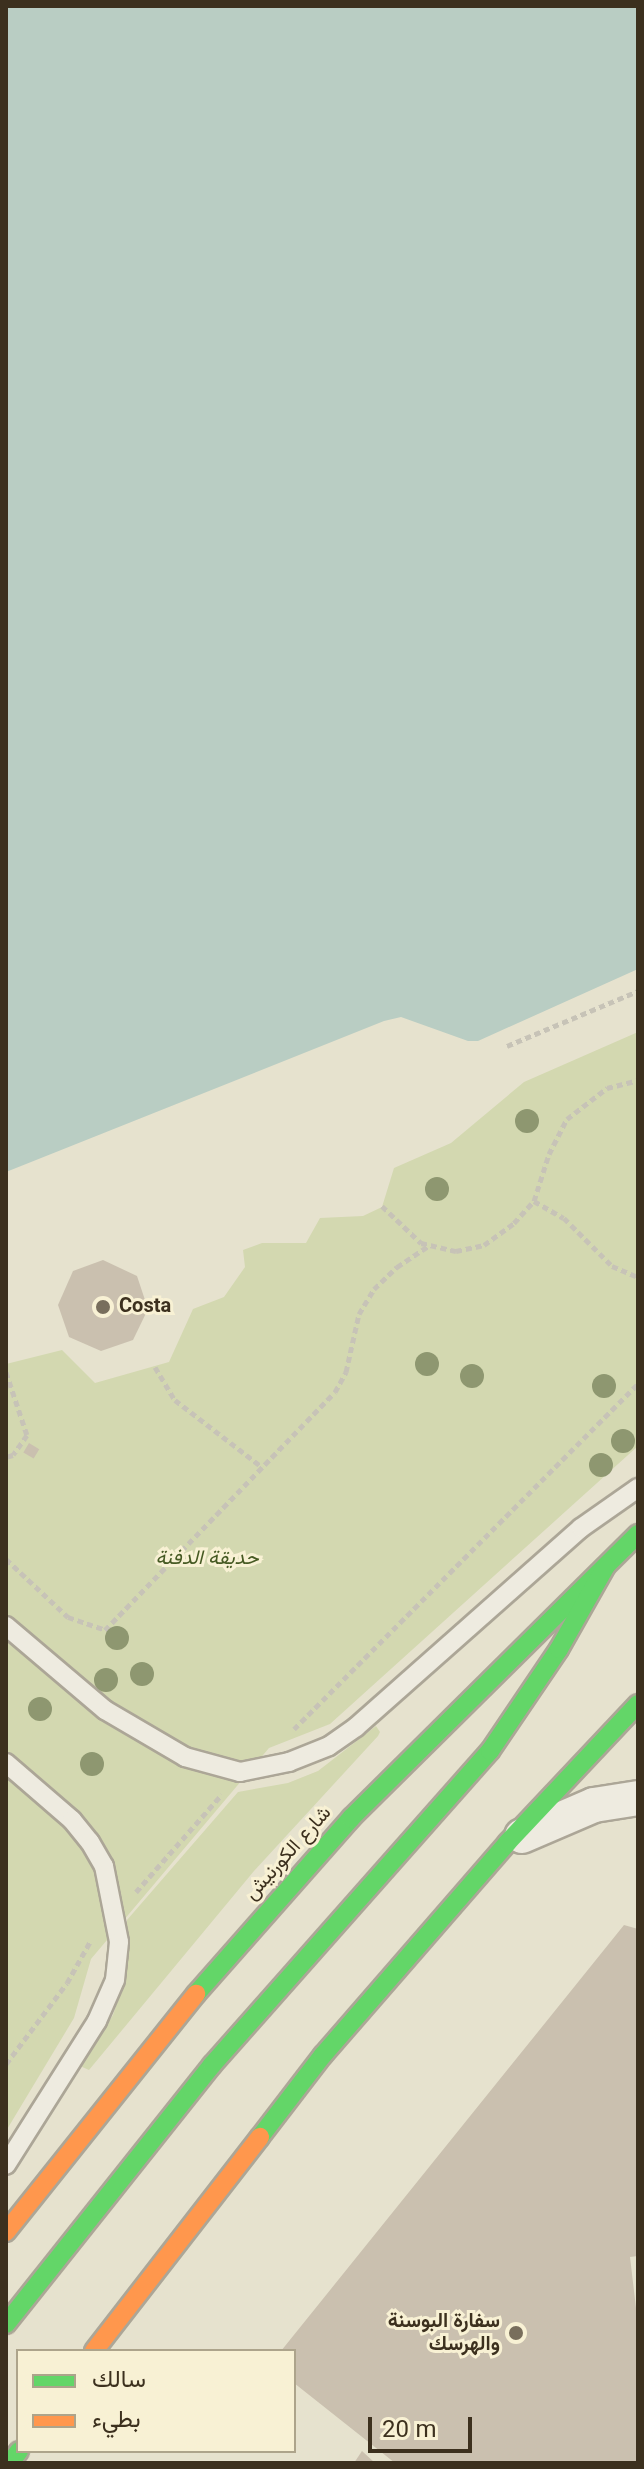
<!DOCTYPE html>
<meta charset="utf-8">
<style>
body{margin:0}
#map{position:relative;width:644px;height:2469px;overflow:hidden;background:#e6e2ce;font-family:Georgia,Vazirmatn,serif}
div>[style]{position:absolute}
.green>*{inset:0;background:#d3d8b0}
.water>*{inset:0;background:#b9cdc3}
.building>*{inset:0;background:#cac0af;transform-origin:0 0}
.path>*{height:5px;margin-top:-2.5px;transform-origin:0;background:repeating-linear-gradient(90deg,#c7c3b7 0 6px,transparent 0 10px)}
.roads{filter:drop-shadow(2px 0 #aca697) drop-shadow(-2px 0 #aca697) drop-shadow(0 2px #aca697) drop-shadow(0 -2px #aca697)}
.lane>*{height:18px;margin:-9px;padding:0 9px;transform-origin:9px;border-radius:9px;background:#eeebe0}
.street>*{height:34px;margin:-17px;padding:0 17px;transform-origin:17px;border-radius:17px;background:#eeebe0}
.fast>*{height:18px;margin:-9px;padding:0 9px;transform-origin:9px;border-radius:9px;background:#63d668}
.slow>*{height:18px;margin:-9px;padding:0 9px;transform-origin:9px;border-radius:9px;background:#ff974d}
.trees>*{width:24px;height:24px;margin:-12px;border-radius:50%;background:#8e9770}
.dots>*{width:22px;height:22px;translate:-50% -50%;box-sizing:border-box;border:4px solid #f8f1d4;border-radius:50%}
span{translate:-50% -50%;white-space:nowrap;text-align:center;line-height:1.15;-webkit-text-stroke:6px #f8f1d4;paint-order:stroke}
.poi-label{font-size:20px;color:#3c301e;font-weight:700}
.left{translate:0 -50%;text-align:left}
.right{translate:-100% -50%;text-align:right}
.park-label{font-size:20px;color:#465a23;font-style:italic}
.street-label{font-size:20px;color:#3c301e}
.frame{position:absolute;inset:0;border:8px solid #3c301e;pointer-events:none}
.legend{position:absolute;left:16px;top:2349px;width:280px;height:104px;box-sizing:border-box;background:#f8f1d4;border:2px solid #ada48b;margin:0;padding:10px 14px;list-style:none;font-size:24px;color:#3c301e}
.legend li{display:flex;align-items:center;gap:16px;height:40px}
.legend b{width:40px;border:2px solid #ada48b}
.scale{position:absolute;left:368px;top:2417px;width:104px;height:36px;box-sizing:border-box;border:4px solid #3c301e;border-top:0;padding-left:10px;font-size:24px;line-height:28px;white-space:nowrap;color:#3c301e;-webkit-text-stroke:6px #f8f1d4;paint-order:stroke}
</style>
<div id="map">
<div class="green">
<i style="clip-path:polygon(638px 1032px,638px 1446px,330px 1724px,269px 1748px,91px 1959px,74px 2018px,6px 2131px,6px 1364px,62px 1350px,95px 1383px,169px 1362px,193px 1309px,224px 1297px,245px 1267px,243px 1250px,262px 1243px,306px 1243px,320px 1218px,363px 1216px,382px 1207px,394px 1168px,451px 1143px,524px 1082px)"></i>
<i style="clip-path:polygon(376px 1726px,380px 1732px,378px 1736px,254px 1871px,89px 2070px,80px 2066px,113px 2015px,121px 1991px,127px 1962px,127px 1920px,238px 1792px,288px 1783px,318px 1771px)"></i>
</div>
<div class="water">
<i style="clip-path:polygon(6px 6px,638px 6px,638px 969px,478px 1041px,468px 1041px,401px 1017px,384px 1021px,6px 1172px)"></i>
</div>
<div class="building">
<i style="clip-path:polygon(103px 1260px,137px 1276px,148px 1309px,133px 1340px,101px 1351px,69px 1337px,58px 1305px,73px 1271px)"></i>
<i style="left:29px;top:1443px;width:12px;height:11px;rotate:31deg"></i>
<i style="clip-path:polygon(624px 1925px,638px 1929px,638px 2256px,630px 2257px,638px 2325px,638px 2463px,395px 2463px,294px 2383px,294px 2351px,281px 2351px)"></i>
<i style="clip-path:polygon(362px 2451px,375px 2463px,354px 2463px)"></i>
</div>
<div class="path">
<i style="left:507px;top:1046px;width:142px;rotate:-22.8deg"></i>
<i style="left:534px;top:1201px;width:49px;rotate:-72.3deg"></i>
<i style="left:549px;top:1154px;width:39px;rotate:-63deg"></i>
<i style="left:567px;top:1119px;width:51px;rotate:-37.8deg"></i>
<i style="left:607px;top:1088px;width:32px;rotate:-14deg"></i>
<i style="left:382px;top:1206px;width:54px;rotate:43.5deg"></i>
<i style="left:421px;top:1243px;width:36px;rotate:13deg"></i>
<i style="left:456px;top:1251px;width:29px;rotate:-12deg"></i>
<i style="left:484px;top:1245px;width:37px;rotate:-36deg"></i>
<i style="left:514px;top:1223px;width:30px;rotate:-48deg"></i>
<i style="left:534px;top:1201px;width:34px;rotate:30deg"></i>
<i style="left:564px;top:1218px;width:68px;rotate:45deg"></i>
<i style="left:612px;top:1266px;width:28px;rotate:23deg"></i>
<i style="left:155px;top:1367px;width:39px;rotate:59deg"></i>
<i style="left:175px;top:1400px;width:110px;rotate:37.6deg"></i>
<i style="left:6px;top:1372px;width:66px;rotate:71.6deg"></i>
<i style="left:27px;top:1435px;width:24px;rotate:125deg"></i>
<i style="left:13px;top:1455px;width:7px;rotate:164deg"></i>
<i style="left:6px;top:1559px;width:85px;rotate:43.1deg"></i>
<i style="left:68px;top:1617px;width:39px;rotate:19deg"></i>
<i style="left:105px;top:1630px;width:331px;rotate:-46deg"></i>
<i style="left:335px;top:1392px;width:23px;rotate:-61deg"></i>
<i style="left:346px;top:1372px;width:59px;rotate:-77.4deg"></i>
<i style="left:359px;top:1314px;width:29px;rotate:-59deg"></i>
<i style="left:374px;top:1289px;width:32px;rotate:-44deg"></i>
<i style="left:397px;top:1267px;width:37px;rotate:-34deg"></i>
<i style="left:294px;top:1729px;width:487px;rotate:-45.1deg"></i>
<i style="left:136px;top:1892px;width:130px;rotate:-48.7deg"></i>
<i style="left:6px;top:2064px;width:101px;rotate:-53deg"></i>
<i style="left:67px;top:1983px;width:49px;rotate:-60.8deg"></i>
</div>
<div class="roads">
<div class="lane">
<i style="left:6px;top:1626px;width:130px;rotate:40.3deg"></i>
<i style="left:105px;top:1710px;width:93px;rotate:30.4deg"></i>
<i style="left:185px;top:1757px;width:57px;rotate:15.3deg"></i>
<i style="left:240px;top:1772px;width:50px;rotate:-11.5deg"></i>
<i style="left:289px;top:1762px;width:43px;rotate:-21.8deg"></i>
<i style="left:329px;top:1746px;width:33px;rotate:-35deg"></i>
<i style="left:356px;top:1727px;width:300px;rotate:-41.5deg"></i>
<i style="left:581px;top:1528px;width:70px;rotate:-35.1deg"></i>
<i style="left:6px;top:1763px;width:87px;rotate:40.8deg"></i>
<i style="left:72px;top:1820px;width:28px;rotate:51deg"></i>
<i style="left:90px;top:1842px;width:28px;rotate:60deg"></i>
<i style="left:104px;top:1866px;width:77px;rotate:78.8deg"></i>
<i style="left:119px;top:1942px;width:38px;rotate:96deg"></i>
<i style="left:115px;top:1980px;width:45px;rotate:113.7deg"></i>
<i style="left:97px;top:2021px;width:170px;rotate:122.3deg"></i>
</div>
<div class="street">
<i style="left:522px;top:1836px;width:78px;rotate:-23.3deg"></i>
<i style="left:594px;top:1805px;width:45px;rotate:-9deg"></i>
</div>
<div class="fast">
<i style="left:196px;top:1994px;width:235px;rotate:-48.6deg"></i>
<i style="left:351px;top:1818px;width:404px;rotate:-44.7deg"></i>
<i style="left:260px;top:2137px;width:103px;rotate:-52.5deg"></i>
<i style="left:323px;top:2055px;width:281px;rotate:-49deg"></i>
<i style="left:507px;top:1843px;width:191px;rotate:-46.7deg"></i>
<i style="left:6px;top:2324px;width:331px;rotate:-51.5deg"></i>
<i style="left:212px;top:2065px;width:419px;rotate:-48.5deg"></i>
<i style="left:490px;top:1751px;width:123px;rotate:-55.9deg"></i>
<i style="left:559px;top:1649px;width:95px;rotate:-60.5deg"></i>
<i style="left:10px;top:2463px;width:15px;rotate:-53deg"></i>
</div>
<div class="slow">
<i style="left:6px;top:2232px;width:305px;rotate:-51.4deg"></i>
<i style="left:94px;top:2351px;width:271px;rotate:-52.2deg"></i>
</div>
</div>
<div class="trees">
<i style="left:527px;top:1121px"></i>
<i style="left:437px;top:1189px"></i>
<i style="left:427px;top:1364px"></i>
<i style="left:472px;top:1376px"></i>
<i style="left:604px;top:1386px"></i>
<i style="left:623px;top:1441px"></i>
<i style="left:601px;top:1465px"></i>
<i style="left:117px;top:1638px"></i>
<i style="left:142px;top:1674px"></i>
<i style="left:106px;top:1680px"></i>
<i style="left:40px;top:1709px"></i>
<i style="left:92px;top:1764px"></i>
</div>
<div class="dots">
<i style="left:103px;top:1307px;background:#786e5c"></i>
<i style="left:516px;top:2333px;background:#786e5c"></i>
</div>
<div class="poi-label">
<span class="left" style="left:119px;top:1307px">Costa</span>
<span class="right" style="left:500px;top:2334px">سفارة البوسنة<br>والهرسك</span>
</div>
<div class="park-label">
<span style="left:207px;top:1559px">حديقة الدفنة</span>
</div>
<div class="street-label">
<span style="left:289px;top:1854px;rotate:-48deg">شارع الكورنيش</span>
</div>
<div class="frame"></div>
<ul class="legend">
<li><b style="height:10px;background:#63d668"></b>سالك</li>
<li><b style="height:10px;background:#ff974d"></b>بطيء</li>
</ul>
<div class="scale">20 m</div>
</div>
